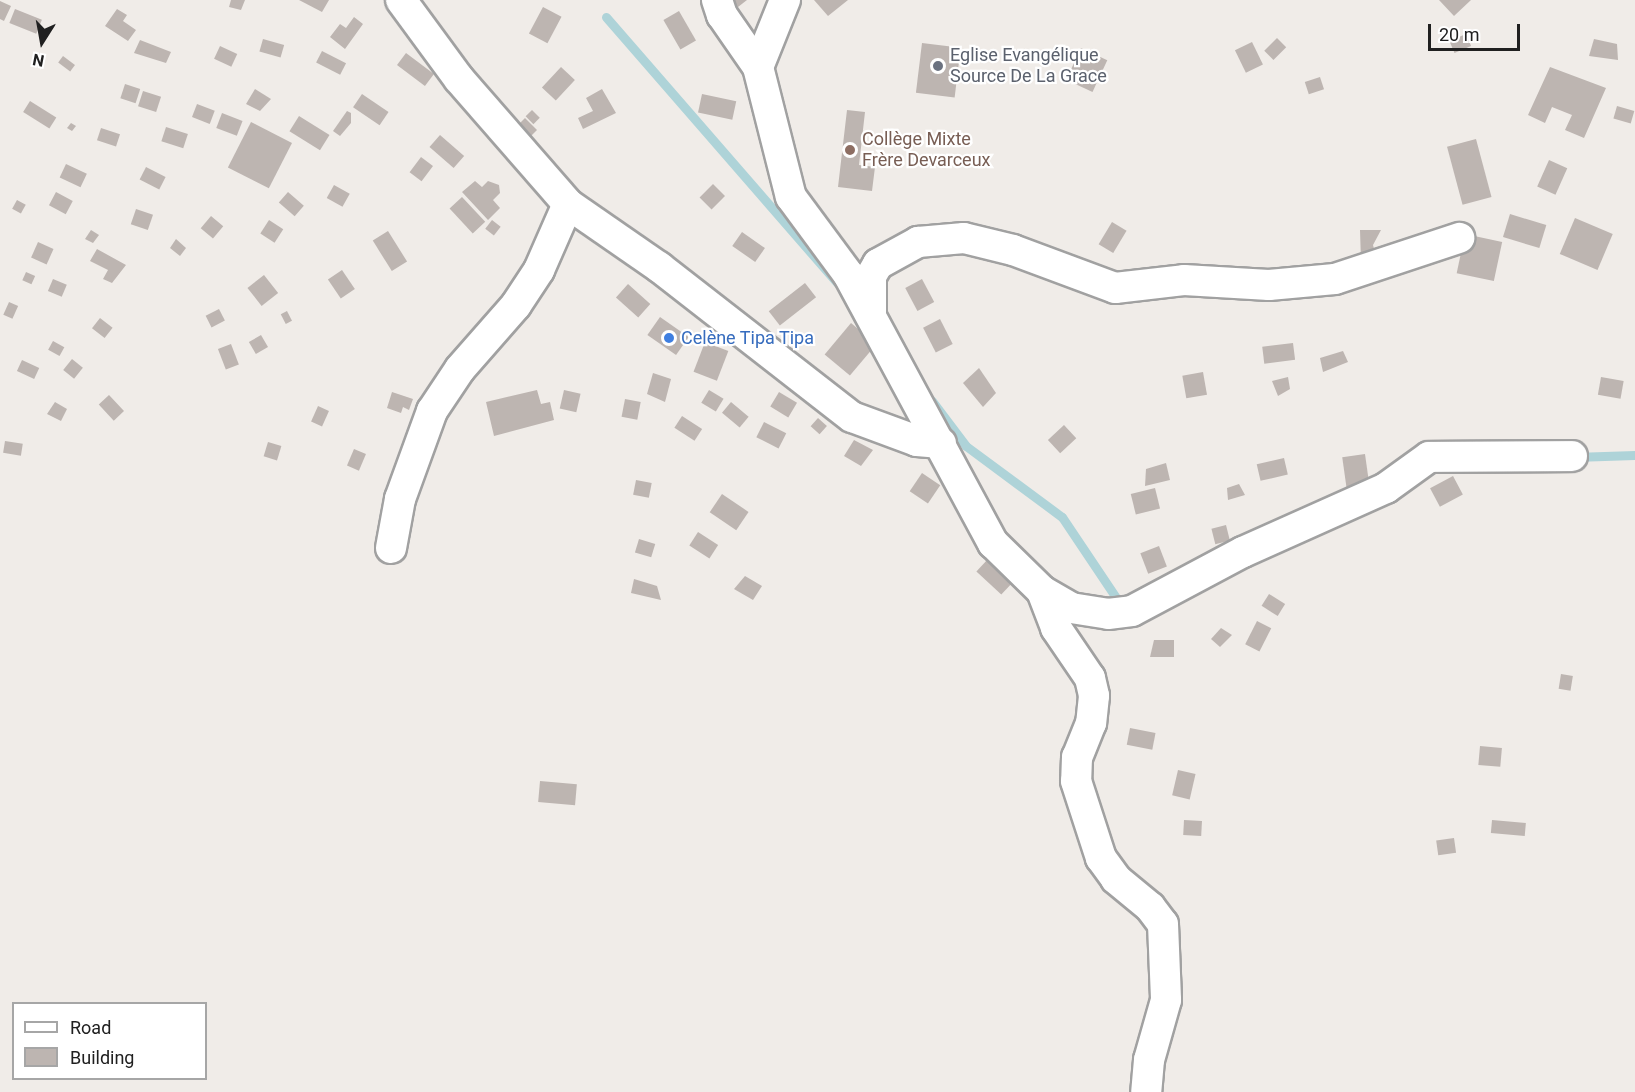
<!DOCTYPE html>
<meta charset="utf-8">
<style>
body{margin:0}
#map{position:relative;width:1635px;height:1092px;overflow:hidden;background:#f0ece8;font-family:Roboto,sans-serif}
div>[style]{position:absolute}
.stream>*{height:9px;margin:-4.5px;padding:0 4.5px;transform-origin:4.5px;border-radius:4.5px;background:#aed3d8}
.building>*{inset:0;background:#bdb5b1;transform-origin:0 0}
.roads{filter:drop-shadow(2px 0 #a1a1a1) drop-shadow(-2px 0 #a1a1a1) drop-shadow(0 2px #a1a1a1) drop-shadow(0 -2px #a1a1a1)}
.street>*{height:30px;margin:-15px;padding:0 15px;transform-origin:15px;border-radius:15px;background:#fff}
.dots>*{width:16px;height:16px;translate:-50% -50%;box-sizing:border-box;border:3px solid #fff;border-radius:50%}
span{translate:-50% -50%;white-space:nowrap;text-align:center;line-height:1.15;-webkit-text-stroke:4.5px #fff;paint-order:stroke}
.worship-label{font-size:18px;color:#5b616d}
.left{translate:0 -50%;text-align:left}
.education-label{font-size:18px;color:#785e54}
.shop-label{font-size:18px;color:#366cbe}
.legend{position:absolute;left:12px;top:1002px;width:195px;height:78px;box-sizing:border-box;background:#fff;border:2px solid #a6a6a6;margin:0;padding:8px 10px;list-style:none;font-size:18px;color:#202020}
.legend li{display:flex;align-items:center;gap:12px;height:30px}
.legend b{width:30px;border:2px solid #a6a6a6}
.north{position:absolute;left:12px;top:12px;width:60px;height:60px;-webkit-text-stroke:4px #fff;paint-order:stroke;rotate:191deg;font-size:16px;font-weight:700;line-height:24px;text-align:center;color:#202020}
.north::after{content:'';display:block;margin:auto;width:21px;height:27px;background:#202020;clip-path:polygon(50% 0,100% 100%,50% 72%,0 100%)}
.scale{position:absolute;left:1428px;top:24px;width:92px;height:27px;box-sizing:border-box;border:3px solid #202020;border-top:0;padding-left:8px;font-size:18px;line-height:21px;white-space:nowrap;color:#202020;-webkit-text-stroke:4px #fff;paint-order:stroke}
</style>
<div id="map">
<div class="stream">
<i style="left:606px;top:17px;width:352px;rotate:49deg"></i>
<i style="left:932px;top:401px;width:56px;rotate:52.9deg"></i>
<i style="left:966px;top:446px;width:119px;rotate:36.5deg"></i>
<i style="left:1062px;top:517px;width:106px;rotate:56.2deg"></i>
<i style="left:1574px;top:457px;width:61px;rotate:-1.9deg"></i>
</div>
<div class="building">
<i style="clip-path:polygon(231px 0,245px 0,241px 10px,229px 7px)"></i>
<i style="clip-path:polygon(299px 0,329px 0,322px 12px)"></i>
<i style="clip-path:polygon(733px 0,747px 0,738px 7px)"></i>
<i style="clip-path:polygon(814px 0,848px 0,828px 16px)"></i>
<i style="clip-path:polygon(1439px 0,1471px 0,1454px 16px)"></i>
<i style="clip-path:polygon(0 1px,11px 6px,4px 21px,0 19px)"></i>
<i style="left:543px;top:7px;width:21px;height:30px;rotate:28deg"></i>
<i style="left:15px;top:9px;width:29px;height:15px;rotate:22deg"></i>
<i style="clip-path:polygon(117px 9px,127px 15px,123px 21px,136px 30px,128px 41px,105px 26px)"></i>
<i style="left:679px;top:11px;width:34px;height:18px;rotate:60deg"></i>
<i style="clip-path:polygon(354px 17px,363px 24px,345px 49px,330px 37px,340px 24px,346px 28px)"></i>
<i style="left:1466px;top:34px;width:13px;height:18px;rotate:67deg"></i>
<i style="left:1277px;top:38px;width:13px;height:18px;rotate:45deg"></i>
<i style="left:263px;top:39px;width:22px;height:13px;rotate:16deg"></i>
<i style="clip-path:polygon(1594px 39px,1617px 44px,1618px 60px,1589px 56px)"></i>
<i style="clip-path:polygon(140px 40px,171px 52px,166px 63px,134px 53px)"></i>
<i style="left:1252px;top:42px;width:25px;height:19px;rotate:64deg"></i>
<i style="left:922px;top:43px;width:39px;height:50px;rotate:7deg"></i>
<i style="left:220px;top:46px;width:19px;height:14px;rotate:25deg"></i>
<i style="left:1081px;top:48px;width:29px;height:35px;rotate:25deg"></i>
<i style="left:322px;top:51px;width:27px;height:13px;rotate:27deg"></i>
<i style="left:406px;top:53px;width:35px;height:15px;rotate:37deg"></i>
<i style="left:63px;top:56px;width:15px;height:8px;rotate:37deg"></i>
<i style="left:561px;top:67px;width:19px;height:28px;rotate:43deg"></i>
<i style="clip-path:polygon(1550px 67px,1606px 88px,1584px 138px,1565px 130px,1572px 115px,1552px 107px,1545px 123px,1528px 115px)"></i>
<i style="left:1320px;top:77px;width:13px;height:16px;rotate:72deg"></i>
<i style="left:125px;top:84px;width:16px;height:15px;rotate:18deg"></i>
<i style="clip-path:polygon(255px 89px,271px 99px,260px 111px,246px 104px)"></i>
<i style="clip-path:polygon(602px 89px,616px 113px,583px 129px,578px 118px,593px 111px,586px 98px)"></i>
<i style="left:143px;top:91px;width:19px;height:16px;rotate:18deg"></i>
<i style="left:362px;top:94px;width:32px;height:16px;rotate:34deg"></i>
<i style="left:702px;top:94px;width:35px;height:19px;rotate:12deg"></i>
<i style="left:30px;top:101px;width:31px;height:13px;rotate:32deg"></i>
<i style="left:197px;top:104px;width:19px;height:14px;rotate:21deg"></i>
<i style="left:1617px;top:106px;width:18px;height:13px;rotate:16deg"></i>
<i style="left:532px;top:110px;width:11px;height:9px;rotate:45deg"></i>
<i style="clip-path:polygon(847px 110px,865px 112px,859px 165px,875px 167px,872px 191px,838px 187px)"></i>
<i style="clip-path:polygon(347px 111px,351px 113px,351px 123px,340px 136px,333px 131px)"></i>
<i style="left:222px;top:113px;width:22px;height:16px;rotate:21deg"></i>
<i style="left:299px;top:116px;width:36px;height:18px;rotate:32deg"></i>
<i style="left:525px;top:118px;width:17px;height:12px;rotate:45deg"></i>
<i style="left:251px;top:122px;width:46px;height:51px;rotate:27deg"></i>
<i style="clip-path:polygon(71px 123px,76px 126px,72px 131px,67px 128px)"></i>
<i style="left:166px;top:127px;width:23px;height:15px;rotate:18deg"></i>
<i style="left:101px;top:128px;width:20px;height:13px;rotate:18deg"></i>
<i style="left:440px;top:135px;width:32px;height:16px;rotate:41deg"></i>
<i style="left:1476px;top:139px;width:60px;height:30px;rotate:75deg"></i>
<i style="left:421px;top:157px;width:15px;height:19px;rotate:37deg"></i>
<i style="left:1549px;top:160px;width:20px;height:29px;rotate:24deg"></i>
<i style="left:66px;top:164px;width:23px;height:15px;rotate:25deg"></i>
<i style="left:146px;top:167px;width:22px;height:14px;rotate:27deg"></i>
<i style="clip-path:polygon(475px 181px,482px 187px,488px 181px,499px 185px,500px 193px,493px 200px,500px 208px,488px 220px,462px 192px)"></i>
<i style="left:713px;top:184px;width:17px;height:19px;rotate:45deg"></i>
<i style="left:334px;top:185px;width:18px;height:15px;rotate:29deg"></i>
<i style="left:56px;top:192px;width:19px;height:15px;rotate:28deg"></i>
<i style="left:288px;top:192px;width:21px;height:14px;rotate:41deg"></i>
<i style="left:462px;top:197px;width:34px;height:17px;rotate:47deg"></i>
<i style="left:17px;top:200px;width:10px;height:10px;rotate:29deg"></i>
<i style="left:136px;top:209px;width:18px;height:16px;rotate:19deg"></i>
<i style="left:1510px;top:214px;width:38px;height:24px;rotate:17deg"></i>
<i style="left:211px;top:216px;width:16px;height:16px;rotate:40deg"></i>
<i style="left:1575px;top:218px;width:41px;height:39px;rotate:23deg"></i>
<i style="left:269px;top:220px;width:17px;height:16px;rotate:33deg"></i>
<i style="left:492px;top:220px;width:11px;height:11px;rotate:38deg"></i>
<i style="left:1112px;top:222px;width:17px;height:26px;rotate:31deg"></i>
<i style="clip-path:polygon(91px 230px,99px 235px,93px 243px,85px 239px)"></i>
<i style="clip-path:polygon(1360px 230px,1381px 230px,1373px 245px,1377px 260px,1361px 262px)"></i>
<i style="left:388px;top:231px;width:36px;height:18px;rotate:58deg"></i>
<i style="left:742px;top:232px;width:28px;height:17px;rotate:35deg"></i>
<i style="left:1465px;top:234px;width:38px;height:40px;rotate:12deg"></i>
<i style="clip-path:polygon(176px 239px,186px 248px,180px 256px,170px 248px)"></i>
<i style="left:38px;top:242px;width:17px;height:17px;rotate:24deg"></i>
<i style="clip-path:polygon(97px 249px,126px 265px,112px 283px,103px 279px,108px 270px,90px 261px)"></i>
<i style="left:342px;top:270px;width:23px;height:17px;rotate:56deg"></i>
<i style="left:26px;top:272px;width:10px;height:9px;rotate:24deg"></i>
<i style="left:264px;top:275px;width:23px;height:21px;rotate:52deg"></i>
<i style="left:53px;top:279px;width:15px;height:13px;rotate:23deg"></i>
<i style="left:922px;top:279px;width:26px;height:19px;rotate:62deg"></i>
<i style="left:805px;top:283px;width:18px;height:46px;rotate:52deg"></i>
<i style="left:628px;top:284px;width:30px;height:18px;rotate:42deg"></i>
<i style="left:9px;top:302px;width:10px;height:14px;rotate:24deg"></i>
<i style="left:219px;top:309px;width:13px;height:15px;rotate:63deg"></i>
<i style="left:287px;top:311px;width:11px;height:7px;rotate:63deg"></i>
<i style="left:660px;top:317px;width:35px;height:22px;rotate:35deg"></i>
<i style="left:100px;top:318px;width:16px;height:13px;rotate:38deg"></i>
<i style="left:940px;top:319px;width:28px;height:19px;rotate:63deg"></i>
<i style="left:851px;top:323px;width:33px;height:41px;rotate:40deg"></i>
<i style="left:261px;top:335px;width:14px;height:14px;rotate:60deg"></i>
<i style="left:53px;top:341px;width:13px;height:10px;rotate:29deg"></i>
<i style="left:705px;top:342px;width:25px;height:32px;rotate:21deg"></i>
<i style="left:1293px;top:343px;width:17px;height:31px;rotate:83deg"></i>
<i style="left:231px;top:344px;width:22px;height:14px;rotate:69deg"></i>
<i style="clip-path:polygon(1343px 351px,1348px 362px,1323px 372px,1320px 358px)"></i>
<i style="left:72px;top:359px;width:14px;height:14px;rotate:39deg"></i>
<i style="left:22px;top:360px;width:19px;height:12px;rotate:25deg"></i>
<i style="clip-path:polygon(979px 368px,996px 393px,983px 407px,963px 383px)"></i>
<i style="left:1203px;top:372px;width:23px;height:21px;rotate:80deg"></i>
<i style="clip-path:polygon(653px 373px,671px 379px,665px 402px,647px 394px)"></i>
<i style="clip-path:polygon(1288px 377px,1290px 389px,1278px 396px,1272px 381px)"></i>
<i style="left:1601px;top:377px;width:23px;height:18px;rotate:10deg"></i>
<i style="clip-path:polygon(537px 390px,541px 404px,550px 402px,554px 420px,494px 436px,486px 402px)"></i>
<i style="left:564px;top:390px;width:17px;height:19px;rotate:13deg"></i>
<i style="left:709px;top:390px;width:17px;height:15px;rotate:31deg"></i>
<i style="clip-path:polygon(392px 392px,413px 399px,409px 410px,403px 407px,401px 413px,387px 408px)"></i>
<i style="left:779px;top:392px;width:21px;height:17px;rotate:31deg"></i>
<i style="left:109px;top:395px;width:22px;height:14px;rotate:47deg"></i>
<i style="left:625px;top:399px;width:16px;height:18px;rotate:11deg"></i>
<i style="clip-path:polygon(55px 402px,67px 409px,61px 421px,47px 414px)"></i>
<i style="left:731px;top:402px;width:23px;height:14px;rotate:40deg"></i>
<i style="left:318px;top:406px;width:12px;height:17px;rotate:24deg"></i>
<i style="left:682px;top:416px;width:24px;height:14px;rotate:33deg"></i>
<i style="left:818px;top:418px;width:12px;height:11px;rotate:42deg"></i>
<i style="left:764px;top:422px;width:25px;height:17px;rotate:27deg"></i>
<i style="left:1064px;top:425px;width:18px;height:22px;rotate:47deg"></i>
<i style="clip-path:polygon(854px 440px,873px 450px,861px 466px,844px 456px)"></i>
<i style="left:5px;top:441px;width:18px;height:12px;rotate:9deg"></i>
<i style="left:268px;top:442px;width:14px;height:15px;rotate:17deg"></i>
<i style="left:354px;top:449px;width:13px;height:18px;rotate:23deg"></i>
<i style="left:1365px;top:454px;width:34px;height:23px;rotate:82deg"></i>
<i style="left:1284px;top:458px;width:17px;height:28px;rotate:77deg"></i>
<i style="clip-path:polygon(1166px 463px,1170px 480px,1145px 486px,1146px 469px)"></i>
<i style="left:922px;top:473px;width:22px;height:22px;rotate:34deg"></i>
<i style="left:1453px;top:476px;width:21px;height:26px;rotate:62deg"></i>
<i style="left:636px;top:480px;width:16px;height:15px;rotate:11deg"></i>
<i style="clip-path:polygon(1239px 484px,1245px 495px,1228px 500px,1227px 488px)"></i>
<i style="left:1155px;top:488px;width:21px;height:25px;rotate:76deg"></i>
<i style="left:722px;top:494px;width:32px;height:22px;rotate:34deg"></i>
<i style="left:1226px;top:525px;width:16px;height:15px;rotate:76deg"></i>
<i style="left:698px;top:532px;width:24px;height:16px;rotate:33deg"></i>
<i style="left:639px;top:539px;width:17px;height:14px;rotate:17deg"></i>
<i style="left:1159px;top:546px;width:22px;height:20px;rotate:69deg"></i>
<i style="left:988px;top:559px;width:34px;height:17px;rotate:43deg"></i>
<i style="clip-path:polygon(745px 576px,762px 586px,753px 600px,734px 589px)"></i>
<i style="clip-path:polygon(634px 579px,657px 586px,661px 600px,631px 593px)"></i>
<i style="left:1269px;top:594px;width:19px;height:14px;rotate:32deg"></i>
<i style="left:1257px;top:621px;width:16px;height:26px;rotate:27deg"></i>
<i style="clip-path:polygon(1221px 628px,1232px 635px,1220px 647px,1211px 639px)"></i>
<i style="clip-path:polygon(1154px 640px,1174px 640px,1174px 657px,1150px 657px)"></i>
<i style="left:1561px;top:674px;width:12px;height:15px;rotate:9deg"></i>
<i style="left:1130px;top:728px;width:26px;height:17px;rotate:11deg"></i>
<i style="left:1480px;top:746px;width:22px;height:19px;rotate:5deg"></i>
<i style="left:1178px;top:770px;width:18px;height:26px;rotate:13deg"></i>
<i style="left:540px;top:781px;width:37px;height:21px;rotate:5deg"></i>
<i style="left:1184px;top:820px;width:18px;height:15px;rotate:3deg"></i>
<i style="left:1492px;top:820px;width:34px;height:13px;rotate:5deg"></i>
<i style="left:1454px;top:838px;width:15px;height:18px;rotate:82deg"></i>
</div>
<div class="roads">
<div class="street">
<i style="left:401px;top:0;width:98px;rotate:53.7deg"></i>
<i style="left:459px;top:79px;width:166px;rotate:48.9deg"></i>
<i style="left:568px;top:204px;width:111px;rotate:34.7deg"></i>
<i style="left:659px;top:267px;width:244px;rotate:37.9deg"></i>
<i style="left:852px;top:417px;width:69px;rotate:20.3deg"></i>
<i style="left:917px;top:441px;width:24px;rotate:5deg"></i>
<i style="left:717px;top:0;width:16px;rotate:72deg"></i>
<i style="left:722px;top:15px;width:63px;rotate:55.3deg"></i>
<i style="left:785px;top:0;width:72px;rotate:111.9deg"></i>
<i style="left:758px;top:67px;width:134px;rotate:75.8deg"></i>
<i style="left:791px;top:197px;width:96px;rotate:53.5deg"></i>
<i style="left:848px;top:274px;width:306px;rotate:61.7deg"></i>
<i style="left:993px;top:543px;width:69px;rotate:44.4deg"></i>
<i style="left:1042px;top:591px;width:34px;rotate:30deg"></i>
<i style="left:1071px;top:608px;width:37px;rotate:9deg"></i>
<i style="left:1108px;top:614px;width:24px;rotate:-7deg"></i>
<i style="left:1132px;top:611px;width:126px;rotate:-28deg"></i>
<i style="left:1243px;top:552px;width:157px;rotate:-24.1deg"></i>
<i style="left:1386px;top:488px;width:53px;rotate:-35.8deg"></i>
<i style="left:1429px;top:457px;width:143px;rotate:-0.4deg"></i>
<i style="left:871px;top:313px;width:37px;rotate:-90deg"></i>
<i style="left:871px;top:276px;width:14px;rotate:-60deg"></i>
<i style="left:878px;top:264px;width:46px;rotate:-28.8deg"></i>
<i style="left:918px;top:242px;width:46px;rotate:-5deg"></i>
<i style="left:964px;top:238px;width:50px;rotate:13.8deg"></i>
<i style="left:1013px;top:250px;width:109px;rotate:20.4deg"></i>
<i style="left:1115px;top:288px;width:69px;rotate:-6.6deg"></i>
<i style="left:1184px;top:280px;width:85px;rotate:3.4deg"></i>
<i style="left:1269px;top:285px;width:66px;rotate:-5.2deg"></i>
<i style="left:1335px;top:279px;width:131px;rotate:-18.3deg"></i>
<i style="left:391px;top:548px;width:50px;rotate:-79.6deg"></i>
<i style="left:400px;top:499px;width:94px;rotate:-70deg"></i>
<i style="left:432px;top:411px;width:50px;rotate:-56.3deg"></i>
<i style="left:460px;top:369px;width:85px;rotate:-48.8deg"></i>
<i style="left:516px;top:305px;width:42px;rotate:-56.7deg"></i>
<i style="left:539px;top:270px;width:72px;rotate:-66.3deg"></i>
<i style="left:1042px;top:591px;width:40px;rotate:69deg"></i>
<i style="left:1056px;top:628px;width:60px;rotate:55.8deg"></i>
<i style="left:1090px;top:678px;width:18px;rotate:77deg"></i>
<i style="left:1094px;top:696px;width:27px;rotate:96deg"></i>
<i style="left:1091px;top:723px;width:37px;rotate:112deg"></i>
<i style="left:1077px;top:757px;width:24px;rotate:92deg"></i>
<i style="left:1076px;top:781px;width:81px;rotate:72deg"></i>
<i style="left:1101px;top:858px;width:26px;rotate:54deg"></i>
<i style="left:1116px;top:879px;width:44px;rotate:39.5deg"></i>
<i style="left:1150px;top:907px;width:21px;rotate:53deg"></i>
<i style="left:1163px;top:924px;width:76px;rotate:87.7deg"></i>
<i style="left:1166px;top:1000px;width:62px;rotate:105.8deg"></i>
<i style="left:1149px;top:1060px;width:32px;rotate:95deg"></i>
</div>
</div>
<div class="dots">
<i style="left:938px;top:66px;background:#6b7280"></i>
<i style="left:850px;top:150px;background:#8d6e63"></i>
<i style="left:669px;top:338px;background:#3f7fe0"></i>
</div>
<div class="worship-label">
<span class="left" style="left:950px;top:66px">Eglise Evangélique<br>Source De La Grace</span>
</div>
<div class="education-label">
<span class="left" style="left:862px;top:150px">Collège Mixte<br>Frère Devarceux</span>
</div>
<div class="shop-label">
<span class="left" style="left:681px;top:338px">Celène Tipa Tipa</span>
</div>
<ul class="legend">
<li><b style="height:8px;background:#fff"></b>Road</li>
<li><b style="height:16px;background:#bdb5b1"></b>Building</li>
</ul>
<div class="north">N</div>
<div class="scale">20 m</div>
</div>
